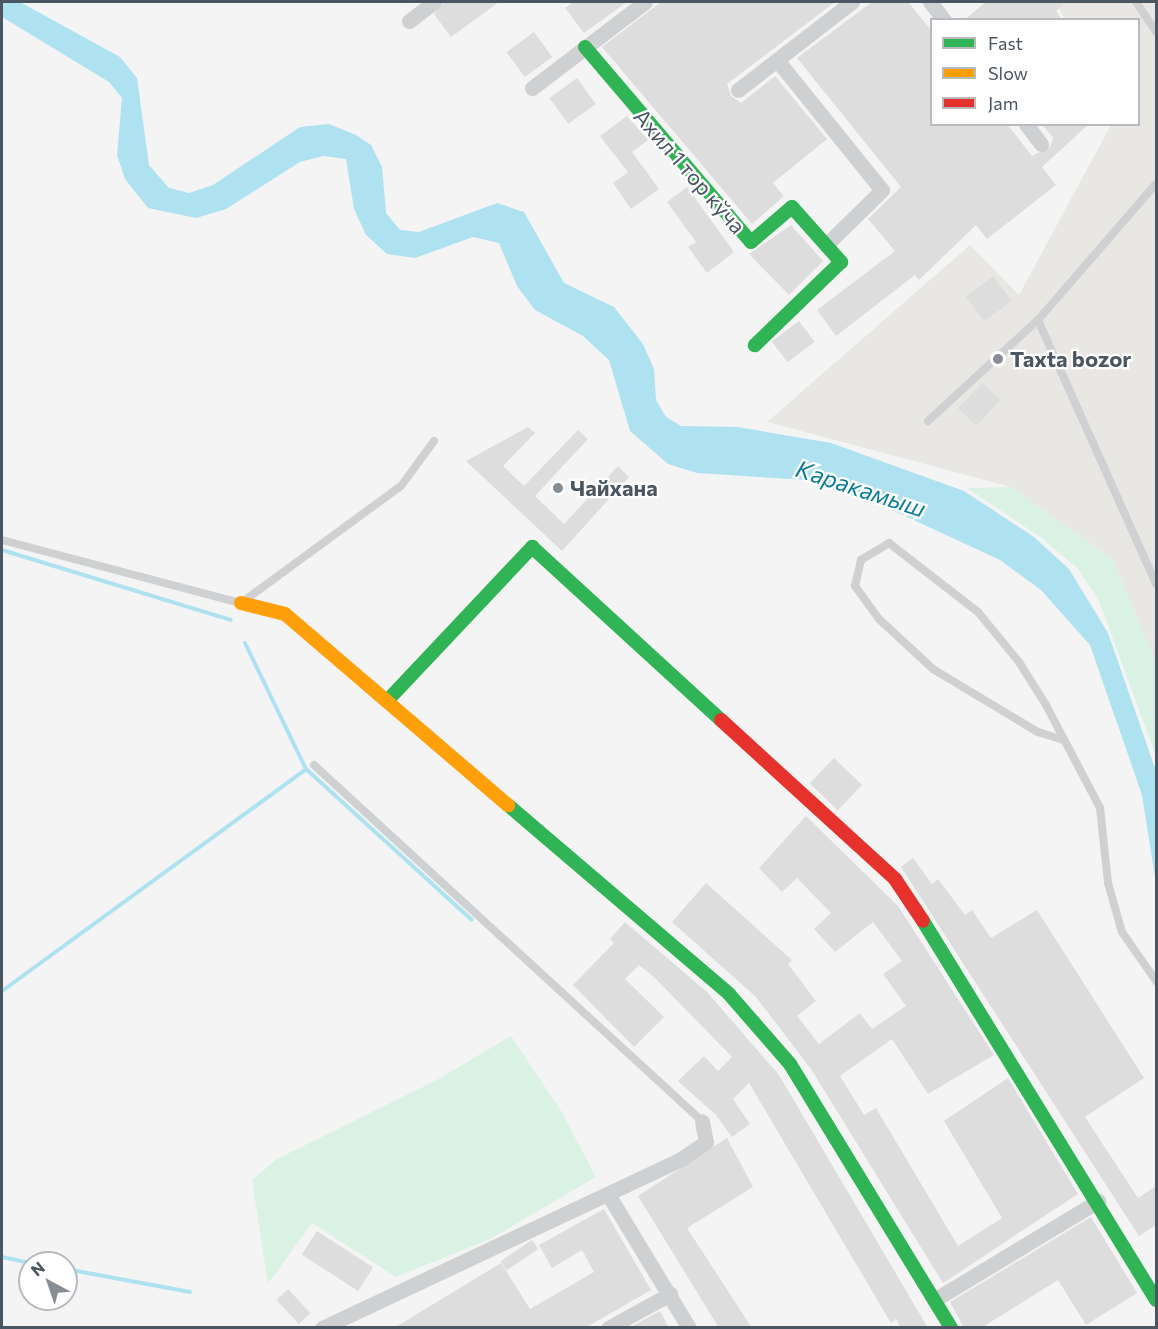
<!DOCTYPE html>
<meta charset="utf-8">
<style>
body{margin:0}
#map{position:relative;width:1158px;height:1329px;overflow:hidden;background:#f4f4f4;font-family:Commissioner,sans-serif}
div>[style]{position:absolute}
.commercial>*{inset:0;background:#e8e7e3}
.green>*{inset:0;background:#d9f2e3}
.water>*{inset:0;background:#aee2f0}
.stream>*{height:4px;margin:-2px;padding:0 2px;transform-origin:2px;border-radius:2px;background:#aee2f0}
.building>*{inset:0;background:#ddddde;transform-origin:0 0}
.lane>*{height:8px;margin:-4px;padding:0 4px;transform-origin:4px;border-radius:4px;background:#ced0d2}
.street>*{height:15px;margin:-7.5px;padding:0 7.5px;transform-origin:7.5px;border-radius:7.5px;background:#ced0d2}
.fast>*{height:14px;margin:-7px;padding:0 7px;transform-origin:7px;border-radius:7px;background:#30b455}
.slow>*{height:14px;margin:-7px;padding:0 7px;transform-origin:7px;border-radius:7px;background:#ff9f0a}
.jam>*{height:14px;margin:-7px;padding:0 7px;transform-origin:7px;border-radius:7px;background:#e5322d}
.dots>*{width:16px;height:16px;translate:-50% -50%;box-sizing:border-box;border:3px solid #fff;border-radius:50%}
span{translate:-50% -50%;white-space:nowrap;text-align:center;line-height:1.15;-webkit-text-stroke:4.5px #fff;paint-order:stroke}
.street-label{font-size:22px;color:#4a5661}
.poi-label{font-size:22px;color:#4a5661;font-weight:700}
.left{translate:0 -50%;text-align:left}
.water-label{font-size:24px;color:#0c7c9b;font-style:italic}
.frame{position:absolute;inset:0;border:3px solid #4a5661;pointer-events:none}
.legend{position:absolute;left:930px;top:18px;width:210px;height:108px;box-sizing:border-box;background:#fff;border:2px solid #b7bbc0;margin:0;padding:8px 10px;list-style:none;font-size:18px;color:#4a5661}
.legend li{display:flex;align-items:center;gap:12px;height:30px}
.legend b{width:30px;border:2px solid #b7bbc0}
.north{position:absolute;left:18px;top:1251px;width:60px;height:60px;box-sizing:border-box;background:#fff;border:2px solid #b7bbc0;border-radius:50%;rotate:320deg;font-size:16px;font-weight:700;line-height:24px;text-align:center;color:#4a5661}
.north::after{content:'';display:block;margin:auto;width:21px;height:27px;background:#868d94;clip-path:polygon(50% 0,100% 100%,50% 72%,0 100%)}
</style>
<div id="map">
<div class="commercial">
<i style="clip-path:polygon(1055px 2px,1156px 2px,1156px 663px,1112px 559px,1011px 487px,767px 422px,970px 245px,1019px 295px,1111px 125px,1138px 124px,1138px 20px,1065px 19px)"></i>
</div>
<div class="green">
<i style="clip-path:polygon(1011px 487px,1112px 559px,1156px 663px,1156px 756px,1098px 598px,1077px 568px,1042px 538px,967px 488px)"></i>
<i style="clip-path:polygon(511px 1036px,561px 1111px,596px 1177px,490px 1239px,396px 1277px,312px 1223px,268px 1284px,252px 1180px,277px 1159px,437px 1080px)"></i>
</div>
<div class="water">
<i style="clip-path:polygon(2px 2px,20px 2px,120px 57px,137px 78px,149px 165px,169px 188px,189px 193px,213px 185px,300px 127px,329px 124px,356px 135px,371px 145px,382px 167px,386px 213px,400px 230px,419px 232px,497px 203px,524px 212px,564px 283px,614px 307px,643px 344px,654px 369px,656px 400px,666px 417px,681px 426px,738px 427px,831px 443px,964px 491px,1034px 537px,1069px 569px,1108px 633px,1156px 771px,1156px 884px,1142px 795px,1090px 645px,1041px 590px,1000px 560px,890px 509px,806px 480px,697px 473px,668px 464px,630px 431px,609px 360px,583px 336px,535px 310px,517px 286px,499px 243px,473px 237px,415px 258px,387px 254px,366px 235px,354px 209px,346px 159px,323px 156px,300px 162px,226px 209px,196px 218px,148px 208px,125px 179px,117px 155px,122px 98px,109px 82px,2px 17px)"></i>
</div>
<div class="stream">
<i style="left:2px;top:550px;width:239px;rotate:17deg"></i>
<i style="left:245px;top:643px;width:140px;rotate:64.2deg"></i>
<i style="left:306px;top:769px;width:224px;rotate:42.3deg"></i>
<i style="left:2px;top:991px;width:376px;rotate:-36.1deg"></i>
<i style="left:2px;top:1257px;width:29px;rotate:12deg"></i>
<i style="left:66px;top:1269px;width:126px;rotate:10.5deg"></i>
</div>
<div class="building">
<i style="clip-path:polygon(444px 2px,499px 2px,451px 37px,434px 14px)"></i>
<i style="clip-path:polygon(574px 2px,627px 2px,584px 33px,565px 8px)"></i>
<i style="clip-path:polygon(661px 2px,835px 2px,727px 84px,731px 96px,741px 103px,775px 76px,827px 139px,773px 183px,784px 196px,752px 224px,602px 47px)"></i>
<i style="clip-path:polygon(872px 2px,908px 2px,932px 31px,932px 124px,1007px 124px,1032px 156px,1050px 147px,1053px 138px,1042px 124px,1089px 124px,1042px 167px,1056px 185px,987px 239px,976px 225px,919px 280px,915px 275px,836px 336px,817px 310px,895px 251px,868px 219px,901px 187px,797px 58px)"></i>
<i style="clip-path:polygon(986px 2px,1066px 2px,1056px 11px,1062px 20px,964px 20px)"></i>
<i style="left:534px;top:32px;width:31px;height:34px;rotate:54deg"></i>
<i style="left:577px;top:78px;width:32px;height:34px;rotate:54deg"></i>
<i style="clip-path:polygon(627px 116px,648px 140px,632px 152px,659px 189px,631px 209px,613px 183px,628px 172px,600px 136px)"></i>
<i style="clip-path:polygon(687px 187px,734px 252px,707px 273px,688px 247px,696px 242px,667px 202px)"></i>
<i style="clip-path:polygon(791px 225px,823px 261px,789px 295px,749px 254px)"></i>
<i style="left:993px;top:276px;width:31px;height:34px;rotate:53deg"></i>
<i style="left:799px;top:321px;width:26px;height:34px;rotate:53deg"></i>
<i style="left:982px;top:383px;width:25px;height:35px;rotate:43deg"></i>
<i style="clip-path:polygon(528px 427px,535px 433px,503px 466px,524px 486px,578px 430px,588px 439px,535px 496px,564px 524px,618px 466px,629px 477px,562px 551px,466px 461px)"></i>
<i style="left:834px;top:758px;width:39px;height:35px;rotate:44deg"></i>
<i style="clip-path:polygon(806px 816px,898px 906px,994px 1055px,928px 1094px,892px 1039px,840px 1076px,864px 1115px,876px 1108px,958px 1246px,1002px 1218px,944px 1121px,1008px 1078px,1078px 1194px,943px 1283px,811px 1069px,756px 997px,672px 922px,706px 883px,792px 960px,788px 964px,816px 1001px,797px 1016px,819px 1044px,860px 1013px,872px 1029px,906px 1006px,883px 974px,902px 961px,873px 922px,835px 952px,814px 929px,831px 913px,797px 878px,782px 892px,759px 868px)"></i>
<i style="clip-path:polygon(913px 858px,932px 884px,938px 879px,965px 915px,972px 910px,991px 938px,1037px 910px,1144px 1078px,1085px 1117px,1138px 1198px,1156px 1186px,1156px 1225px,1139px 1236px,901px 867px)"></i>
<i style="clip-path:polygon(625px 922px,707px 992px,779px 1075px,928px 1328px,901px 1328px,896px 1319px,891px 1323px,749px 1083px,733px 1099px,750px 1124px,732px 1137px,716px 1115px,678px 1081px,704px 1056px,718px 1071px,732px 1057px,653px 976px,639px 965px,625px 979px,664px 1017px,634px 1047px,573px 985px,614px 943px,610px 939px)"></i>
<i style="clip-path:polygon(727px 1138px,753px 1187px,687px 1228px,752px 1328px,719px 1328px,638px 1196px)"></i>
<i style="clip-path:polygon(604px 1209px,651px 1290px,585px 1328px,394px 1328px,501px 1263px,530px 1309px,594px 1272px,582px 1250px,552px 1268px,539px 1245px)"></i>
<i style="clip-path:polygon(1091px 1217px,1137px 1293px,1086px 1325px,1058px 1280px,981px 1328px,964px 1328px,950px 1302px)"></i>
<i style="left:317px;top:1231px;width:67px;height:28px;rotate:33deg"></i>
<i style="left:532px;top:1240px;width:11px;height:38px;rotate:56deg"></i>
<i style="left:288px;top:1289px;width:33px;height:16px;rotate:47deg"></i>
<i style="clip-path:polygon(660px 1311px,669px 1328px,629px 1328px)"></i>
</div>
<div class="lane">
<i style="left:1136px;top:2px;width:36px;rotate:56deg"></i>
<i style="left:1038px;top:320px;width:289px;rotate:65.9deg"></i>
<i style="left:928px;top:421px;width:149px;rotate:-42.6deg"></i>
<i style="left:1038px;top:320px;width:180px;rotate:-49.1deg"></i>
<i style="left:2px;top:540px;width:247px;rotate:14.8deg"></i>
<i style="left:241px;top:603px;width:198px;rotate:-36.2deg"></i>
<i style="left:401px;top:486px;width:56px;rotate:-53.7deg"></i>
<i style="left:1063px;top:740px;width:28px;rotate:-162deg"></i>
<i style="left:1036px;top:731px;width:120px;rotate:-149deg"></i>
<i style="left:933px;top:669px;width:74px;rotate:-137.2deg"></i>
<i style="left:879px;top:619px;width:41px;rotate:-126deg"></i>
<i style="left:855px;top:586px;width:27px;rotate:-77deg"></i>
<i style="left:861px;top:560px;width:33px;rotate:-31deg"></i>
<i style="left:889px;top:543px;width:113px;rotate:37.8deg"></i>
<i style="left:978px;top:612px;width:65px;rotate:50.6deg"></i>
<i style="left:1019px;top:662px;width:51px;rotate:57.9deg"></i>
<i style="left:1046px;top:705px;width:116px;rotate:62.3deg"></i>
<i style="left:1100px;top:808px;width:75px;rotate:83.9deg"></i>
<i style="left:1108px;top:883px;width:51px;rotate:74.1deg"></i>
<i style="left:1122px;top:932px;width:60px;rotate:55.2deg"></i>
<i style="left:314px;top:765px;width:527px;rotate:42.54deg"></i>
</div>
<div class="street">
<i style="left:930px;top:2px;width:23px;rotate:52deg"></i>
<i style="left:409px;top:21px;width:31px;rotate:-37deg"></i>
<i style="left:777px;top:60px;width:167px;rotate:51.1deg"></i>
<i style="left:882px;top:190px;width:78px;rotate:135.5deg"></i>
<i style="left:532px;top:88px;width:142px;rotate:-37.3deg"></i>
<i style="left:738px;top:90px;width:144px;rotate:-37.7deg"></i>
<i style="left:1026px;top:124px;width:25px;rotate:53deg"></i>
<i style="left:609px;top:1196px;width:154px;rotate:58.8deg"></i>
<i style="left:934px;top:1300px;width:192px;rotate:-31.1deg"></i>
<i style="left:322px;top:1328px;width:397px;rotate:-25.2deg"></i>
<i style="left:681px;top:1159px;width:30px;rotate:-34deg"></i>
<i style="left:706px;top:1142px;width:21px;rotate:-101deg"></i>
<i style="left:608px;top:1328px;width:71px;rotate:-28.7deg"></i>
</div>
<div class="fast">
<i style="left:585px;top:47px;width:256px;rotate:49.6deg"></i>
<i style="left:751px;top:242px;width:54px;rotate:-40.5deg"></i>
<i style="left:792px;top:207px;width:74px;rotate:48.3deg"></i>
<i style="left:841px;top:262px;width:120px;rotate:136deg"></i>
<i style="left:387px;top:701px;width:212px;rotate:-46.7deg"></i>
<i style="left:532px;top:547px;width:256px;rotate:42.5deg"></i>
<i style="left:508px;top:805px;width:291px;rotate:40.5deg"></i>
<i style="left:729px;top:994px;width:93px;rotate:48.9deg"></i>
<i style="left:790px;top:1064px;width:309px;rotate:58.6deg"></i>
<i style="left:923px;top:921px;width:445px;rotate:58.4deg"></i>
</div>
<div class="slow">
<i style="left:241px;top:603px;width:45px;rotate:14deg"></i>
<i style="left:285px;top:614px;width:294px;rotate:40.6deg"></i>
</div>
<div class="jam">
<i style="left:721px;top:720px;width:236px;rotate:42.4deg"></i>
<i style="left:895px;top:879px;width:50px;rotate:56.3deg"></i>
</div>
<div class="dots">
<i style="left:998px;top:359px;background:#868d94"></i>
<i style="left:558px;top:488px;background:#868d94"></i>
</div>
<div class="street-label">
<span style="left:690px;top:171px;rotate:49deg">Ахил 1 тор кўча</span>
</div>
<div class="poi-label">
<span class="left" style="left:1010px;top:359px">Taxta bozor</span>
<span class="left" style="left:570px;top:488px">Чайхана</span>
</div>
<div class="water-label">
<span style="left:861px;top:488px;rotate:18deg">Каракамыш</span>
</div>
<div class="frame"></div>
<ul class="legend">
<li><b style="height:8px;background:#30b455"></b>Fast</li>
<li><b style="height:8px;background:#ff9f0a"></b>Slow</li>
<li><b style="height:8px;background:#e5322d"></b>Jam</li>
</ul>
<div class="north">N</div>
</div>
